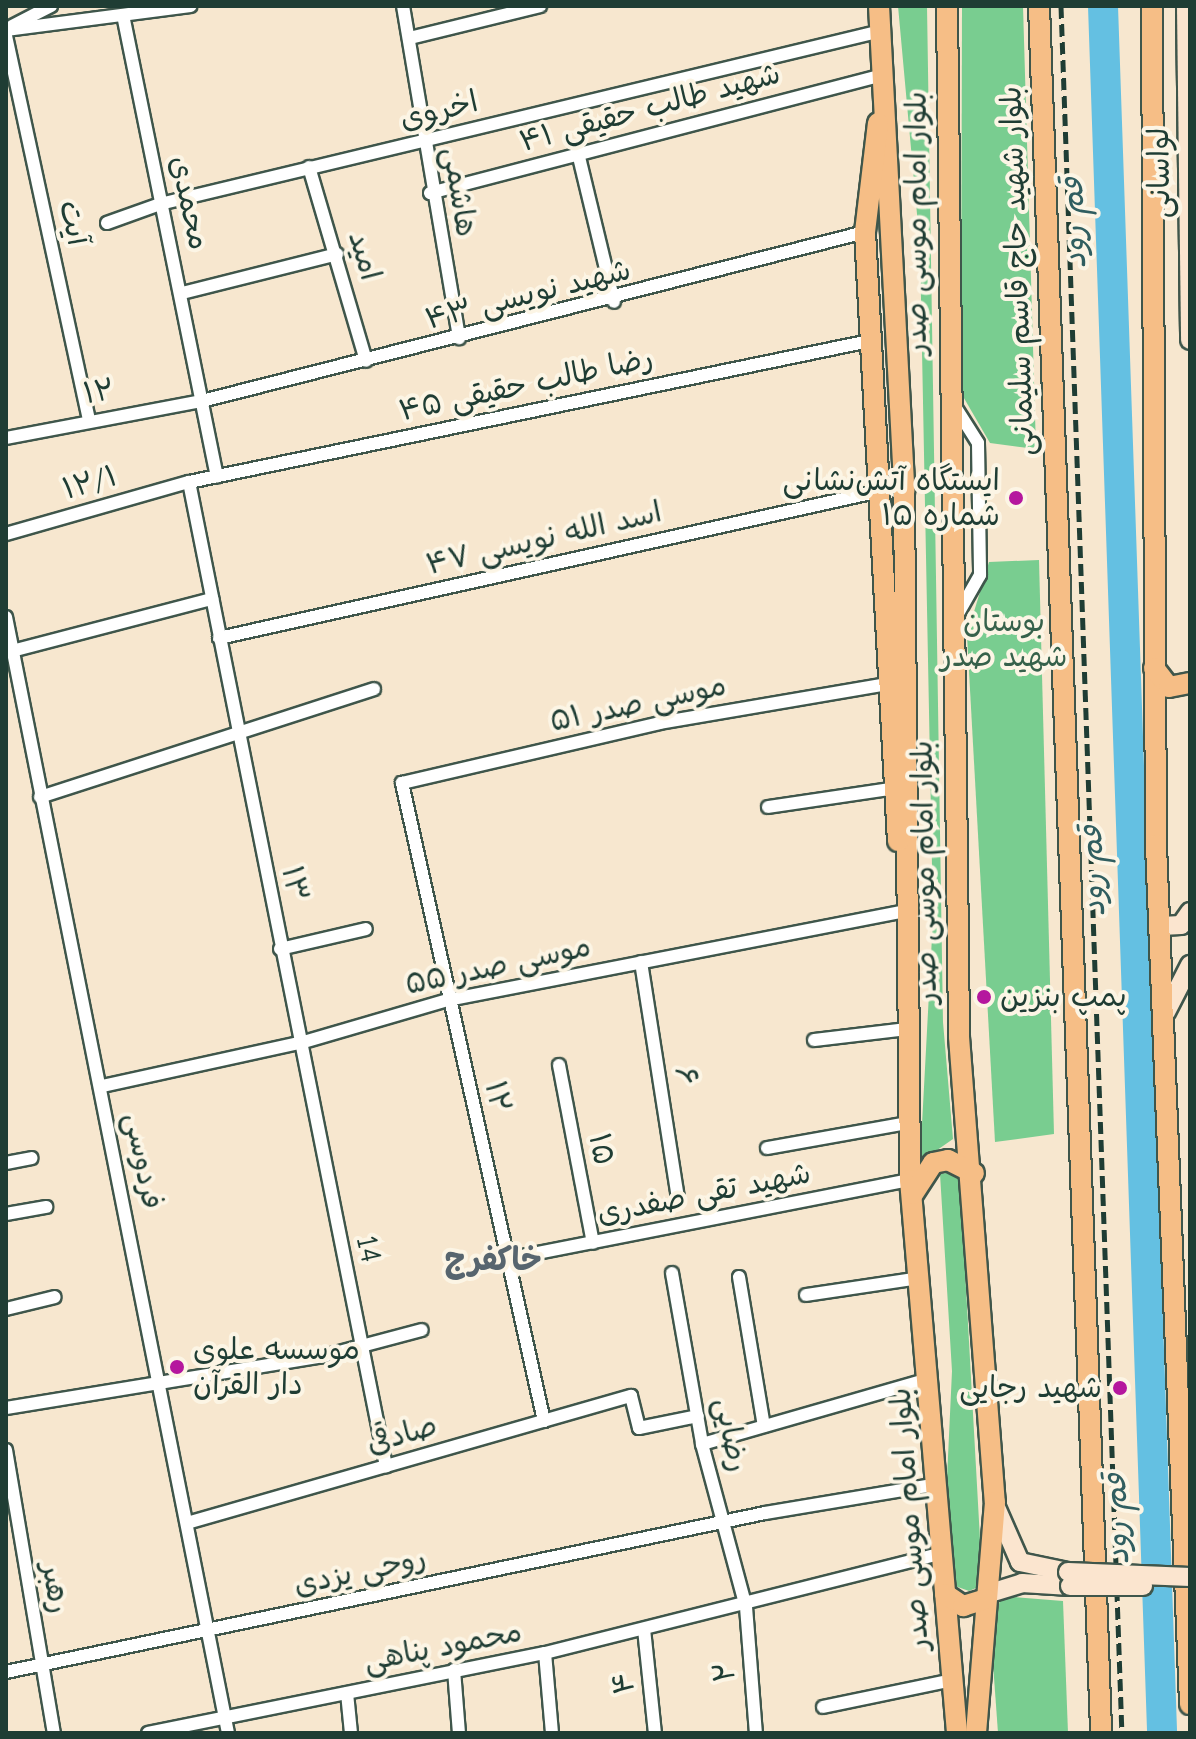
<!DOCTYPE html>
<meta charset="utf-8">
<style>
body{margin:0}
#map{position:relative;width:1196px;height:1739px;overflow:hidden;background:#f7e7cf;font-family:"Comic Neue","Playpen Sans Arabic",sans-serif}
div>[style]{position:absolute}
.green>*{inset:0;background:#79cd90}
.river>*{height:30px;margin:-15px;padding:0 15px;transform-origin:15px;border-radius:15px;background:#64c0e2}
.roads{filter:drop-shadow(2px 0 #3f564b) drop-shadow(-2px 0 #3f564b) drop-shadow(0 2px #3f564b) drop-shadow(0 -2px #3f564b)}
.minor>*{height:12px;margin:-6px;padding:0 6px;transform-origin:6px;border-radius:6px;background:#fff}
.secondary>*{height:18px;margin:-9px;padding:0 9px;transform-origin:9px;border-radius:9px;background:#fbe5cf}
.primary>*{height:20px;margin:-10px;padding:0 10px;transform-origin:10px;border-radius:10px;background:#f6be86}
.rail>*{height:5px;margin-top:-2.5px;transform-origin:0;background:repeating-linear-gradient(90deg,#1f3d34 0 12px,transparent 0 18px)}
.bridges{filter:drop-shadow(2px 0 #3f564b) drop-shadow(-2px 0 #3f564b) drop-shadow(0 2px #3f564b) drop-shadow(0 -2px #3f564b)}
.secondary-bridge>*{height:18px;margin:-9px;padding:0 9px;transform-origin:9px;border-radius:9px;background:#fbe5cf}
.dots>*{width:22px;height:22px;translate:-50% -50%;box-sizing:border-box;border:4px solid #fcf5e5;border-radius:50%}
span{translate:-50% -50%;white-space:nowrap;text-align:center;line-height:1.15;-webkit-text-stroke:8px #fcf5e5;paint-order:stroke}
.street-label{font-size:30px;color:#1f3d34}
.poi-label{font-size:30px;color:#1f3d34}
.right{translate:-100% -50%;text-align:right}
.left{translate:0 -50%;text-align:left}
.park-label{font-size:30px;color:#36614b}
.water-label{font-size:32px;color:#305e60;font-style:italic}
.neighbourhood-label{font-size:32px;color:#57656e;font-weight:700}
.frame{position:absolute;inset:0;border:8px solid #1f3d34;pointer-events:none}
</style>
<div id="map">
<div class="green">
<i style="clip-path:polygon(898px 6px,927px 6px,943px 1022px,953px 1139px,920px 1162px,933px 918px,920px 247px)"></i>
<i style="clip-path:polygon(962px 6px,1023px 6px,1036px 449px,990px 443px,961px 393px)"></i>
<i style="clip-path:polygon(1039px 560px,1054px 1134px,995px 1142px,967px 635px,989px 562px)"></i>
<i style="clip-path:polygon(952px 1172px,960px 1180px,980px 1539px,976px 1588px,969px 1591px,955px 1586px,947px 1478px,952px 1371px,940px 1174px)"></i>
<i style="clip-path:polygon(1001px 1596px,1063px 1601px,1068px 1733px,998px 1733px,991px 1636px)"></i>
</div>
<div class="river">
<i style="left:1103px;top:6px;width:1728px;rotate:88.04deg"></i>
</div>
<div class="roads">
<div class="minor">
<i style="left:403px;top:6px;width:337px;rotate:80.4deg"></i>
<i style="left:123px;top:15px;width:471px;rotate:78.5deg"></i>
<i style="left:12px;top:26px;width:44px;rotate:-27.1deg"></i>
<i style="left:6px;top:30px;width:186px;rotate:-7.4deg"></i>
<i style="left:6px;top:36px;width:393px;rotate:77.8deg"></i>
<i style="left:410px;top:38px;width:134px;rotate:-13.8deg"></i>
<i style="left:578px;top:153px;width:153px;rotate:76.4deg"></i>
<i style="left:309px;top:167px;width:202px;rotate:73.6deg"></i>
<i style="left:430px;top:193px;width:469px;rotate:-14.6deg"></i>
<i style="left:107px;top:223px;width:56px;rotate:-19.7deg"></i>
<i style="left:160px;top:204px;width:741px;rotate:-13.49deg"></i>
<i style="left:182px;top:293px;width:160px;rotate:-14.1deg"></i>
<i style="left:954px;top:405px;width:45px;rotate:57.7deg"></i>
<i style="left:978px;top:443px;width:132px;rotate:89.1deg"></i>
<i style="left:980px;top:575px;width:48px;rotate:119.7deg"></i>
<i style="left:6px;top:438px;width:199px;rotate:-10.7deg"></i>
<i style="left:202px;top:401px;width:684px;rotate:-14.3deg"></i>
<i style="left:189px;top:482px;width:1004px;rotate:78.68deg"></i>
<i style="left:6px;top:534px;width:190px;rotate:-15.9deg"></i>
<i style="left:189px;top:482px;width:700px;rotate:-11.71deg"></i>
<i style="left:6px;top:617px;width:1138px;rotate:78.75deg"></i>
<i style="left:219px;top:638px;width:677px;rotate:-12.54deg"></i>
<i style="left:12px;top:651px;width:207px;rotate:-14.6deg"></i>
<i style="left:40px;top:797px;width:351px;rotate:-17.9deg"></i>
<i style="left:768px;top:807px;width:123px;rotate:-8.4deg"></i>
<i style="left:280px;top:949px;width:88px;rotate:-13.1deg"></i>
<i style="left:641px;top:962px;width:239px;rotate:81.1deg"></i>
<i style="left:814px;top:1040px;width:94px;rotate:-6.7deg"></i>
<i style="left:559px;top:1065px;width:181px;rotate:79.2deg"></i>
<i style="left:102px;top:1086px;width:203px;rotate:-12.3deg"></i>
<i style="left:300px;top:1043px;width:154px;rotate:-16.2deg"></i>
<i style="left:448px;top:1000px;width:470px;rotate:-11deg"></i>
<i style="left:767px;top:1148px;width:143px;rotate:-10.1deg"></i>
<i style="left:6px;top:1163px;width:26px;rotate:-11deg"></i>
<i style="left:6px;top:1214px;width:41px;rotate:-9.9deg"></i>
<i style="left:507px;top:1259px;width:411px;rotate:-11.1deg"></i>
<i style="left:672px;top:1273px;width:174px;rotate:80deg"></i>
<i style="left:702px;top:1444px;width:169px;rotate:74.9deg"></i>
<i style="left:746px;top:1607px;width:126px;rotate:85.5deg"></i>
<i style="left:739px;top:1277px;width:151px;rotate:80.5deg"></i>
<i style="left:806px;top:1295px;width:115px;rotate:-8.5deg"></i>
<i style="left:6px;top:1309px;width:50px;rotate:-13.8deg"></i>
<i style="left:6px;top:1408px;width:322px;rotate:-9.3deg"></i>
<i style="left:324px;top:1356px;width:101px;rotate:-14.9deg"></i>
<i style="left:544px;top:1421px;width:654px;rotate:-102.55deg"></i>
<i style="left:402px;top:783px;width:264px;rotate:-13.1deg"></i>
<i style="left:659px;top:723px;width:230px;rotate:-9.7deg"></i>
<i style="left:702px;top:1444px;width:236px;rotate:-16deg"></i>
<i style="left:6px;top:1450px;width:287px;rotate:80.4deg"></i>
<i style="left:187px;top:1523px;width:462px;rotate:-16deg"></i>
<i style="left:631px;top:1396px;width:33px;rotate:76deg"></i>
<i style="left:639px;top:1428px;width:60px;rotate:-11.5deg"></i>
<i style="left:644px;top:1629px;width:105px;rotate:84deg"></i>
<i style="left:545px;top:1653px;width:80px;rotate:85deg"></i>
<i style="left:454px;top:1670px;width:63px;rotate:85.5deg"></i>
<i style="left:6px;top:1672px;width:775px;rotate:-11.83deg"></i>
<i style="left:765px;top:1513px;width:176px;rotate:-9.5deg"></i>
<i style="left:347px;top:1693px;width:40px;rotate:84.3deg"></i>
<i style="left:823px;top:1707px;width:132px;rotate:-11.8deg"></i>
<i style="left:148px;top:1733px;width:405px;rotate:-11.4deg"></i>
<i style="left:545px;top:1653px;width:409px;rotate:-14.1deg"></i>
</div>
<div class="secondary">
<i style="left:1186px;top:6px;width:334px;rotate:89.3deg"></i>
<i style="left:1161px;top:926px;width:20px;rotate:-3deg"></i>
<i style="left:1181px;top:925px;width:16px;rotate:-55deg"></i>
<i style="left:1166px;top:1012px;width:53px;rotate:-62.9deg"></i>
<i style="left:995px;top:1505px;width:62px;rotate:66.3deg"></i>
<i style="left:1020px;top:1562px;width:49px;rotate:11.8deg"></i>
<i style="left:987px;top:1594px;width:37px;rotate:-17deg"></i>
<i style="left:1022px;top:1583px;width:48px;rotate:3.6deg"></i>
</div>
<div class="primary">
<i style="left:879px;top:6px;width:486px;rotate:87deg"></i>
<i style="left:904px;top:491px;width:689px;rotate:89.5deg"></i>
<i style="left:910px;top:1180px;width:555px;rotate:85.14deg"></i>
<i style="left:947px;top:6px;width:1031px;rotate:89.33deg"></i>
<i style="left:959px;top:1037px;width:466px;rotate:85.6deg"></i>
<i style="left:995px;top:1502px;width:232px;rotate:94.7deg"></i>
<i style="left:1039px;top:6px;width:1728px;rotate:87.94deg"></i>
<i style="left:1152px;top:6px;width:839px;rotate:89.73deg"></i>
<i style="left:1156px;top:845px;width:860px;rotate:87.73deg"></i>
<i style="left:878px;top:123px;width:110px;rotate:96.8deg"></i>
<i style="left:865px;top:232px;width:610px;rotate:86.9deg"></i>
<i style="left:1154px;top:668px;width:24px;rotate:52deg"></i>
<i style="left:1169px;top:687px;width:21px;rotate:-11deg"></i>
<i style="left:913px;top:1194px;width:37px;rotate:-57deg"></i>
<i style="left:933px;top:1163px;width:15px;rotate:-11deg"></i>
<i style="left:948px;top:1160px;width:29px;rotate:27deg"></i>
<i style="left:945px;top:1594px;width:22px;rotate:34deg"></i>
<i style="left:963px;top:1606px;width:24px;rotate:-17deg"></i>
</div>
</div>
<div class="rail">
<i style="left:1061px;top:6px;width:1728px;rotate:87.98deg"></i>
</div>
<div class="bridges">
<div class="secondary-bridge">
<i style="left:1068px;top:1572px;width:122px;rotate:2.3deg"></i>
<i style="left:1070px;top:1586px;width:73px"></i>
</div>
</div>
<div class="dots">
<i style="left:1016px;top:498px;background:#b5179e"></i>
<i style="left:984px;top:997px;background:#b5179e"></i>
<i style="left:177px;top:1367px;background:#b5179e"></i>
<i style="left:1120px;top:1388px;background:#b5179e"></i>
</div>
<div class="street-label">
<span style="left:650px;top:108px;rotate:-15deg">۴۱ شهید طالب حقیقی</span>
<span style="left:439px;top:111px;rotate:-14deg">اخروی</span>
<span style="left:1160px;top:173px;rotate:-91deg">لواسانی</span>
<span style="left:459px;top:192px;rotate:81deg">هاشمی</span>
<span style="left:189px;top:203px;rotate:78deg">محمدی</span>
<span style="left:73px;top:223px;rotate:78deg">آیت</span>
<span style="left:917px;top:223px;rotate:-90deg">بلوار امام موسی صدر</span>
<span style="left:364px;top:256px;rotate:74deg">امید</span>
<span style="left:1018px;top:271px;rotate:-92deg">بلوار شهید حاج قاسم سلیمانی</span>
<span style="left:528px;top:295px;rotate:-14deg">۴۳ شهید نویسی</span>
<span style="left:526px;top:385px;rotate:-12deg">۴۵ رضا طالب حقیقی</span>
<span style="left:99px;top:392px;rotate:-10deg">۱۲</span>
<span style="left:90px;top:483px;rotate:-16deg">۱۲/۱</span>
<span style="left:544px;top:539px;rotate:-13deg">۴۷ اسد الله نویسی</span>
<span style="left:638px;top:704px;rotate:-12deg">موسی صدر ۵۱</span>
<span style="left:925px;top:872px;rotate:-91deg">بلوار امام موسی صدر</span>
<span style="left:294px;top:884px;rotate:78deg">۱۳</span>
<span style="left:498px;top:966px;rotate:-12deg">موسی صدر ۵۵</span>
<span style="left:685px;top:1076px;rotate:81deg">۶</span>
<span style="left:497px;top:1097px;rotate:77deg">۱۲</span>
<span style="left:601px;top:1149px;rotate:79deg">۱۵</span>
<span style="left:143px;top:1161px;rotate:79deg">فردوسی</span>
<span style="left:704px;top:1194px;rotate:-11deg">شهید تقی صفدری</span>
<span style="left:368px;top:1249px;rotate:77deg">14</span>
<span style="left:402px;top:1435px;rotate:-16deg">صادقی</span>
<span style="left:731px;top:1435px;rotate:79deg">رضایی</span>
<span style="left:910px;top:1519px;rotate:-94deg">بلوار امام موسی صدر</span>
<span style="left:360px;top:1572px;rotate:-12deg">روحی یزدی</span>
<span style="left:55px;top:1588px;rotate:81deg">رهبر</span>
<span style="left:443px;top:1647px;rotate:-11deg">محمود پناهی</span>
<span style="left:725px;top:1672px;rotate:-94deg">۲</span>
<span style="left:624px;top:1683px;rotate:-96deg">۴</span>
</div>
<div class="poi-label">
<span class="right" style="left:1000px;top:498px">ایستگاه آتش‌نشانی<br>شماره ۱۵</span>
<span class="left" style="left:1000px;top:997px">پمپ بنزین</span>
<span class="left" style="left:193px;top:1367px">موسسه علوی<br>دار القرآن</span>
<span class="right" style="left:1102px;top:1388px">شهید رجایی</span>
</div>
<div class="park-label">
<span style="left:1004px;top:639px">بوستان<br>شهید صدر</span>
</div>
<div class="water-label">
<span style="left:1074px;top:223px;rotate:-92deg">قم رود</span>
<span style="left:1093px;top:871px;rotate:-92deg">قم رود</span>
<span style="left:1117px;top:1519px;rotate:-92deg">قم رود</span>
</div>
<div class="neighbourhood-label">
<span style="left:493px;top:1260px">خاکفرج</span>
</div>
<div class="frame"></div>
</div>
